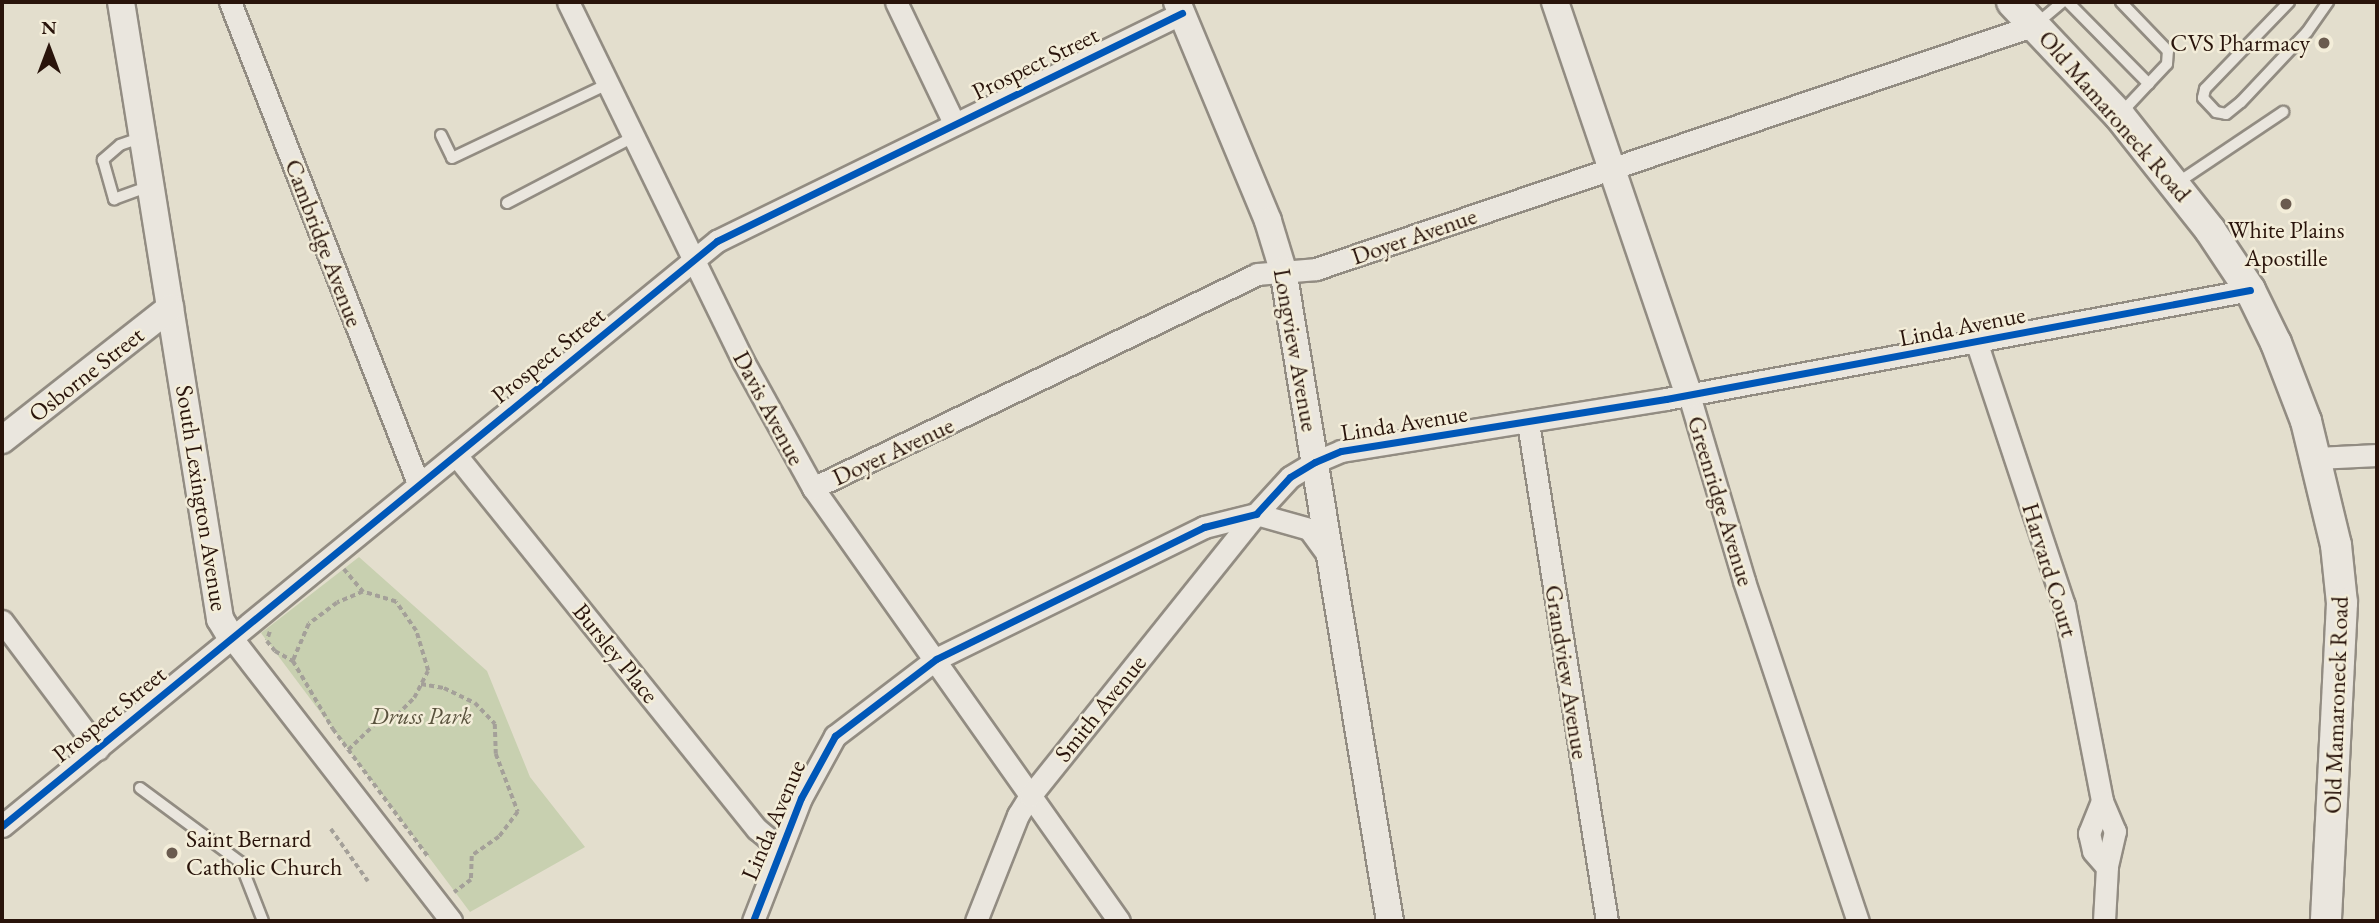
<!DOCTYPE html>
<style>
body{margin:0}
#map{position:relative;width:2379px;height:923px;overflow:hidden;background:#e3decd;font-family:"EB Garamond",serif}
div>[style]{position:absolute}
.green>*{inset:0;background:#c8d0b0}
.path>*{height:3.5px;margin-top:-1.75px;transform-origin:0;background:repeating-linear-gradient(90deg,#a4a099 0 5px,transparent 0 8.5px)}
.roads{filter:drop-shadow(2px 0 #928c82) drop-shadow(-2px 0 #928c82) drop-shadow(0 2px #928c82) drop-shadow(0 -2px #928c82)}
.service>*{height:10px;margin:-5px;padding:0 5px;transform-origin:5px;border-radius:5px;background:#eae6de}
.minor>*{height:21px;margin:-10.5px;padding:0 10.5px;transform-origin:10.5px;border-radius:10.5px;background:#eae6de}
.tertiary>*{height:26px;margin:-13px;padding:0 13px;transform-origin:13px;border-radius:13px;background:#eae6de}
.secondary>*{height:30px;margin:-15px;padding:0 15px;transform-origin:15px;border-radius:15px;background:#eae6de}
.cycleway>*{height:7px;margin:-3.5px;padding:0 3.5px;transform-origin:3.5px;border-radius:3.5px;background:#0057b8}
.dots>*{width:19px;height:19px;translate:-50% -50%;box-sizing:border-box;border:4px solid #f3edd9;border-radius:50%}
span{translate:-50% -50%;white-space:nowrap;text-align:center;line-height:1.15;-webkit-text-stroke:5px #f3edd9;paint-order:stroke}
.poi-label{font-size:24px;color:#29140b}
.right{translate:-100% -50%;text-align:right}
.left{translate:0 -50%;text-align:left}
.street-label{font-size:24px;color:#29140b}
.park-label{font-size:24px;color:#59523d;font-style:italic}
.frame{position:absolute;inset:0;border:4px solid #29140b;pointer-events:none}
.north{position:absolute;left:14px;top:14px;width:70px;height:70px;-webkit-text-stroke:5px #f3edd9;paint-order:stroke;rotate:0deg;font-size:19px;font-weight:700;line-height:28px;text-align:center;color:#29140b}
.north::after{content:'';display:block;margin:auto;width:24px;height:32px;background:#29140b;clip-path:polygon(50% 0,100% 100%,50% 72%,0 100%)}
</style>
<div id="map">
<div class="green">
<i style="clip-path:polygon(359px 557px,487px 671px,530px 777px,585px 847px,470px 912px,261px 633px)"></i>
</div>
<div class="path">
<i style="left:344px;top:569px;width:30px;rotate:50deg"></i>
<i style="left:363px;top:592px;width:28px;rotate:157deg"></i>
<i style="left:337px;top:603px;width:35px;rotate:143deg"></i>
<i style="left:309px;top:624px;width:40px;rotate:113.4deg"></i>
<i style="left:293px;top:661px;width:79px;rotate:59.5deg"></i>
<i style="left:333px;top:729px;width:161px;rotate:53.3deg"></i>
<i style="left:270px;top:632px;width:9px;rotate:108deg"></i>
<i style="left:267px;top:641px;width:13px;rotate:51deg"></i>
<i style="left:275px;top:651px;width:21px;rotate:29deg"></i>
<i style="left:421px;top:684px;width:23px;rotate:10deg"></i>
<i style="left:444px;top:688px;width:34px;rotate:26deg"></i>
<i style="left:475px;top:703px;width:29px;rotate:46deg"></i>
<i style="left:495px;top:724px;width:30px;rotate:88deg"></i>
<i style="left:496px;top:754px;width:62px;rotate:69.2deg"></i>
<i style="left:518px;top:812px;width:31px;rotate:127deg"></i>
<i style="left:499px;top:837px;width:33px;rotate:145deg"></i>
<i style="left:472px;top:856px;width:24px;rotate:92deg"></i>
<i style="left:471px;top:880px;width:21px;rotate:143deg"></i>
<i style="left:348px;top:750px;width:39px;rotate:-44deg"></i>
<i style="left:376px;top:723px;width:22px;rotate:-21deg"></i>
<i style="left:397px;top:715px;width:24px;rotate:-45deg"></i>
<i style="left:414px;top:698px;width:30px;rotate:-63deg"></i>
<i style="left:428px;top:671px;width:42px;rotate:-106.7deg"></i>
<i style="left:416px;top:631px;width:35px;rotate:-125deg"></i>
<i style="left:396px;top:602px;width:34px;rotate:-163deg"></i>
<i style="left:331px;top:829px;width:64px;rotate:54.6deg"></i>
</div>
<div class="roads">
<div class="service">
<i style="left:2068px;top:2px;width:115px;rotate:45.4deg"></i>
<i style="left:2289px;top:2px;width:121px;rotate:134deg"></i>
<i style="left:2205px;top:89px;width:9px;rotate:103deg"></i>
<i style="left:2203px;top:98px;width:19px;rotate:47deg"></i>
<i style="left:2216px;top:112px;width:10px;rotate:11deg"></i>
<i style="left:2226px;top:114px;width:19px;rotate:-39deg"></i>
<i style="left:2241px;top:102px;width:96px;rotate:-46.7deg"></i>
<i style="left:2307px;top:32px;width:37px;rotate:-55deg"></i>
<i style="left:2035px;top:25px;width:35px;rotate:-40deg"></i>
<i style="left:2121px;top:113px;width:67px;rotate:-46.8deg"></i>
<i style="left:2167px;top:64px;width:13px;rotate:-86deg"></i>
<i style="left:2168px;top:51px;width:68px;rotate:-133.8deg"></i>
<i style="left:441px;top:135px;width:25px;rotate:64deg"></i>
<i style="left:452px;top:158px;width:173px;rotate:-25.4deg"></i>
<i style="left:143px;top:137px;width:24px;rotate:161deg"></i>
<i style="left:120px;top:145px;width:23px;rotate:139deg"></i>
<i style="left:103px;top:160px;width:41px;rotate:74.2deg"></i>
<i style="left:114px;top:199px;width:37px;rotate:-20deg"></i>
<i style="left:2177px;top:183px;width:128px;rotate:-33.8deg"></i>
<i style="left:507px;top:203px;width:142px;rotate:-27.6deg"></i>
<i style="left:140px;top:788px;width:124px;rotate:36.5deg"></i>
<i style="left:240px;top:862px;width:63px;rotate:68.7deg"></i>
</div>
<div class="minor">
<i style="left:230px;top:2px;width:516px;rotate:68.65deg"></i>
<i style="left:568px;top:2px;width:399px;rotate:64deg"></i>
<i style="left:743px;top:361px;width:145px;rotate:61.1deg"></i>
<i style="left:813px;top:488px;width:530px;rotate:54.75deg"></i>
<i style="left:896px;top:2px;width:134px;rotate:64.4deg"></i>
<i style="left:1977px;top:344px;width:275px;rotate:71.6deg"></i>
<i style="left:2064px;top:605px;width:200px;rotate:79deg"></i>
<i style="left:2102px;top:801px;width:33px;rotate:67deg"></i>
<i style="left:2115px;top:831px;width:37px;rotate:103deg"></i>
<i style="left:2107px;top:867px;width:54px;rotate:93.2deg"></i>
<i style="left:1689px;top:395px;width:194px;rotate:73.5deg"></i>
<i style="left:1744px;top:581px;width:359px;rotate:71.5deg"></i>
<i style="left:1528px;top:423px;width:504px;rotate:80.99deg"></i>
<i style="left:456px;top:455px;width:480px;rotate:51.2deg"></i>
<i style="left:757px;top:829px;width:30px;rotate:40deg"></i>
<i style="left:2317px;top:458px;width:60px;rotate:-2.9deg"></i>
<i style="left:813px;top:488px;width:493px;rotate:-25.7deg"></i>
<i style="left:1257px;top:274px;width:59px;rotate:-4.8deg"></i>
<i style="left:1316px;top:269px;width:759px;rotate:-18.75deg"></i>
<i style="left:2px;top:621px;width:160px;rotate:53.1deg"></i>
<i style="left:231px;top:637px;width:359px;rotate:52.2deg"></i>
<i style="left:2102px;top:801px;width:35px;rotate:112deg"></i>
<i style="left:2089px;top:833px;width:18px;rotate:77deg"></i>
<i style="left:2093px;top:851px;width:21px;rotate:49deg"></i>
<i style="left:2px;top:826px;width:924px;rotate:-39.29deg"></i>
<i style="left:717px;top:241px;width:518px;rotate:-26.12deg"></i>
<i style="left:753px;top:921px;width:132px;rotate:-68.7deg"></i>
<i style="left:801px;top:798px;width:71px;rotate:-61.3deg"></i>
<i style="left:835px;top:736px;width:127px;rotate:-37.3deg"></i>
<i style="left:936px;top:659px;width:299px;rotate:-26.2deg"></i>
<i style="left:1204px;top:527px;width:54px;rotate:-14deg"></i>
<i style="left:1256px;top:514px;width:50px;rotate:-47.4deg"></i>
<i style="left:1290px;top:477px;width:29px;rotate:-31deg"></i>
<i style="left:1315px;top:462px;width:28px;rotate:-23deg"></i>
<i style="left:1341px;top:451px;width:329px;rotate:-9.1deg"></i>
<i style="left:1666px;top:399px;width:594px;rotate:-10.57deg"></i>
<i style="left:976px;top:921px;width:114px;rotate:-68.4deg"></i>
<i style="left:1018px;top:815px;width:22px;rotate:-58deg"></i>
<i style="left:1030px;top:796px;width:361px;rotate:-51.3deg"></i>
<i style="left:1256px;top:514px;width:55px;rotate:15.8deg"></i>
<i style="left:1309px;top:529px;width:31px;rotate:54deg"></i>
</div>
<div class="tertiary">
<i style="left:121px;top:2px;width:625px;rotate:80.88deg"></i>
<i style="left:220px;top:619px;width:21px;rotate:59deg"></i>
<i style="left:1177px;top:2px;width:237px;rotate:67.4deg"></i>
<i style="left:1268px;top:221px;width:51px;rotate:73deg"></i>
<i style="left:1283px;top:270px;width:660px;rotate:80.67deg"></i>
<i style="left:1555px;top:2px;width:415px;rotate:71.2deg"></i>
<i style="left:2px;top:440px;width:214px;rotate:-38.2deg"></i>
</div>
<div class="secondary">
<i style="left:2012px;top:2px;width:156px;rotate:46.6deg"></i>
<i style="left:2119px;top:115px;width:147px;rotate:51.6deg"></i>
<i style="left:2210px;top:230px;width:72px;rotate:56.3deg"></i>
<i style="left:2250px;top:290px;width:59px;rotate:63.9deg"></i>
<i style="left:2276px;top:343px;width:84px;rotate:69deg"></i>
<i style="left:2306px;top:421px;width:128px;rotate:76.4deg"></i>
<i style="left:2336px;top:545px;width:58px;rotate:84.1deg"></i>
<i style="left:2342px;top:603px;width:318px;rotate:92.9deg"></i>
</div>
</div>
<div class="cycleway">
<i style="left:2px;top:826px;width:924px;rotate:-39.29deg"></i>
<i style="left:717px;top:241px;width:518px;rotate:-26.12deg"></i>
<i style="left:753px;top:921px;width:132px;rotate:-68.7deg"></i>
<i style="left:801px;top:798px;width:71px;rotate:-61.3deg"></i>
<i style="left:835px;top:736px;width:127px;rotate:-37.3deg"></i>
<i style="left:936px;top:659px;width:299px;rotate:-26.2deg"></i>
<i style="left:1204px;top:527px;width:54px;rotate:-14deg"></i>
<i style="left:1256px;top:514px;width:50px;rotate:-47.4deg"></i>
<i style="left:1290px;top:477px;width:29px;rotate:-31deg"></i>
<i style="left:1315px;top:462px;width:28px;rotate:-23deg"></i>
<i style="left:1341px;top:451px;width:329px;rotate:-9.1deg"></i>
<i style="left:1666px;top:399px;width:594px;rotate:-10.57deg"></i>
</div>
<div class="dots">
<i style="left:2324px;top:43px;background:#6a5b4f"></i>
<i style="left:2286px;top:204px;background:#6a5b4f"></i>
<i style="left:172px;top:853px;background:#6a5b4f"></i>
</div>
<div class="poi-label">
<span class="right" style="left:2310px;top:43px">CVS Pharmacy</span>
<span style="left:2286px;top:244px">White Plains<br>Apostille</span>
<span class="left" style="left:186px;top:853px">Saint Bernard<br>Catholic Church</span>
</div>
<div class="street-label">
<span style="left:1035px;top:63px;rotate:-26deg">Prospect Street</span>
<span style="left:2115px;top:116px;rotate:49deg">Old Mamaroneck Road</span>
<span style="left:1414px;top:236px;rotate:-19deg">Doyer Avenue</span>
<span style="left:324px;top:243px;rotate:69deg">Cambridge Avenue</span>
<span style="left:1962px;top:326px;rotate:-11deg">Linda Avenue</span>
<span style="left:1296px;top:350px;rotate:80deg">Longview Avenue</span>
<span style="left:548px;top:355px;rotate:-39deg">Prospect Street</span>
<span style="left:86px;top:374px;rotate:-38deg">Osborne Street</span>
<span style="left:769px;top:408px;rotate:62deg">Davis Avenue</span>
<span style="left:1404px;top:423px;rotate:-9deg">Linda Avenue</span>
<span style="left:893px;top:451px;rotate:-25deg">Doyer Avenue</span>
<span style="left:202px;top:498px;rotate:81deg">South Lexington Avenue</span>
<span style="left:1721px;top:501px;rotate:73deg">Greenridge Avenue</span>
<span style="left:2050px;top:570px;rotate:73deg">Harvard Court</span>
<span style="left:616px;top:653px;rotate:51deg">Bursley Place</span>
<span style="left:1567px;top:672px;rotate:81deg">Grandview Avenue</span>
<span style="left:2336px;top:705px;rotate:-88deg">Old Mamaroneck Road</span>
<span style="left:1100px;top:708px;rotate:-51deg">Smith Avenue</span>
<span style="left:109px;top:714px;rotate:-39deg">Prospect Street</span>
<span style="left:773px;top:820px;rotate:-67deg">Linda Avenue</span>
</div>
<div class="park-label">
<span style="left:421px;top:716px">Druss Park</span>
</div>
<div class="frame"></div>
<div class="north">N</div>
</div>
